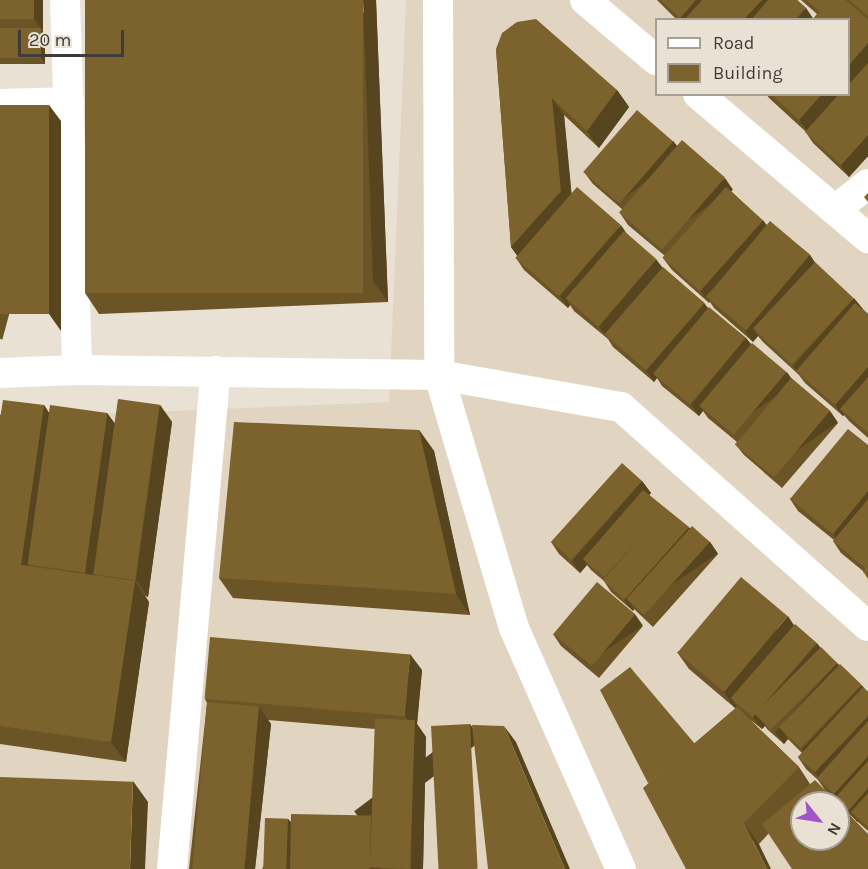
<!DOCTYPE html>
<style>
body{margin:0}
#map{position:relative;width:868px;height:869px;overflow:hidden;background:#e9e2d4;font-family:Karla,sans-serif}
div>[style]{position:absolute}
.built>*{inset:0;background:#e1d5c1}
.street>*{height:30px;margin:-15px;padding:0 15px;transform-origin:15px;border-radius:15px;background:#fff}
.wall>*{inset:0;background:#6b5426;transform-origin:0 0}
.shaded-wall>*{inset:0;background:#57451f;transform-origin:0 0}
.building>*{inset:0;background:#7c622c;transform-origin:0 0}
span{translate:-50% -50%;white-space:nowrap;text-align:center;line-height:1.15;-webkit-text-stroke:6px #e9e2d4;paint-order:stroke}
.legend{position:absolute;left:655px;top:18px;width:195px;height:78px;box-sizing:border-box;background:#e9e2d4;border:2px solid #a5a095;margin:0;padding:8px 10px;list-style:none;font-size:18px;color:#3f3c37}
.legend li{display:flex;align-items:center;gap:12px;height:30px}
.legend b{width:30px;border:2px solid #a5a095}
.north{position:absolute;left:790px;top:791px;width:60px;height:60px;box-sizing:border-box;background:#e9e2d4;border:2px solid #a5a095;border-radius:50%;rotate:120deg;font-size:16px;font-weight:700;line-height:24px;text-align:center;color:#3f3c37}
.north::after{content:'';display:block;margin:auto;width:21px;height:27px;background:#a255c7;clip-path:polygon(50% 0,100% 100%,50% 72%,0 100%)}
.scale{position:absolute;left:18px;top:30px;width:106px;height:27px;box-sizing:border-box;border:3px solid #3f3c37;border-top:0;padding-left:8px;font-size:18px;line-height:21px;white-space:nowrap;color:#3f3c37;-webkit-text-stroke:4px #e9e2d4;paint-order:stroke}
</style>
<div id="map">
<div class="built">
<i style="clip-path:polygon(evenodd,406px 0,868px 0,868px 869px,0 869px,0 418px,389px 402px,406px 0,656px 20px,848px 20px,848px 94px,656px 94px,656px 20px,406px 0,802px 803px,838px 803px,838px 839px,802px 839px,802px 803px)"></i>
</div>
<div class="street">
<i style="left:65px;top:0;width:370px;rotate:88.1deg"></i>
<i style="left:438px;top:0;width:375px;rotate:89.8deg"></i>
<i style="left:439px;top:375px;width:264px;rotate:73.5deg"></i>
<i style="left:514px;top:628px;width:264px;rotate:66.1deg"></i>
<i style="left:585px;top:0;width:93px;rotate:40.2deg"></i>
<i style="left:698px;top:94px;width:223px;rotate:40.3deg"></i>
<i style="left:0;top:104px;width:69px;rotate:-1.7deg"></i>
<i style="left:836px;top:209px;width:41px;rotate:-38deg"></i>
<i style="left:0;top:373px;width:77px;rotate:-2.2deg"></i>
<i style="left:77px;top:370px;width:362px;rotate:0.8deg"></i>
<i style="left:439px;top:375px;width:185px;rotate:10deg"></i>
<i style="left:621px;top:407px;width:330px;rotate:41.6deg"></i>
<i style="left:172px;top:869px;width:500px;rotate:-85deg"></i>
</div>
<div class="wall">
<i style="clip-path:polygon(0 0,43px 0,42px 31px,45px 35px,45px 64px,0 64px)"></i>
<i style="clip-path:polygon(376px 0,388px 302px,99px 314px,85px 293px)"></i>
<i style="clip-path:polygon(657px 0,797px 0,806px 8px,813px 19px,817px 14px,801px 0,868px 0,868px 156px,849px 177px,813px 143px,805px 131px,769px 98px,766px 94px,849px 94px,849px 20px,677px 20px)"></i>
<i style="clip-path:polygon(496px 49px,617px 90px,629px 107px,599px 148px,564px 115px,571px 193px,627px 234px,663px 268px,704px 303px,708px 308px,746px 338px,751px 344px,830px 411px,838px 423px,782px 488px,744px 455px,735px 444px,737px 442px,708px 418px,703px 411px,699px 416px,662px 386px,657px 378px,654px 382px,613px 347px,608px 339px,574px 311px,570px 305px,568px 308px,524px 270px,516px 258px,518px 256px,511px 247px)"></i>
<i style="left:0;top:105px;width:63px;height:226px;rotate:15deg"></i>
<i style="clip-path:polygon(673px 141px,677px 146px,733px 190px,731px 191px,767px 225px,810px 255px,815px 263px,868px 314px,868px 438px,849px 421px,844px 415px,843px 416px,805px 383px,799px 375px,763px 342px,758px 336px,753px 342px,714px 308px,710px 302px,709px 303px,672px 270px,663px 258px,665px 256px,628px 225px,620px 213px,623px 210px,593px 184px,584px 172px)"></i>
<i style="clip-path:polygon(44px 405px,49px 413px,107px 413px,114px 423px,160px 405px,172px 422px,148px 597px,145px 596px,149px 602px,126px 762px,0 744px,0 415px)"></i>
<i style="clip-path:polygon(419px 430px,434px 451px,470px 615px,233px 598px,219px 578px)"></i>
<i style="clip-path:polygon(868px 445px,868px 579px,863px 571px,841px 553px,833px 541px,834px 540px,798px 511px,790px 499px)"></i>
<i style="clip-path:polygon(642px 481px,651px 493px,649px 495px,690px 529px,710px 542px,718px 554px,653px 627px,634px 609px,633px 611px,611px 592px,604px 581px,591px 570px,587px 565px,580px 573px,559px 554px,551px 542px)"></i>
<i style="clip-path:polygon(evenodd,794px 625px,821px 648px,868px 692px,868px 831px,849px 814px,769px 833px,759px 844px,648px 783px,737px 707px,735px 708px,689px 669px,677px 652px,794px 625px,749px 719px,762px 729px,765px 726px,767px 729px,784px 744px,788px 739px,802px 753px,798px 757px,806px 769px,818px 780px,825px 790px,810px 784px,799px 767px,749px 719px,794px 625px,825px 790px,838px 801px,842px 807px,825px 790px)"></i>
<i style="clip-path:polygon(643px 626px,599px 678px,561px 646px,553px 634px)"></i>
<i style="clip-path:polygon(422px 670px,417px 724px,426px 737px,423px 869px,262px 869px,288px 819px,291px 822px,371px 816px,373px 820px,375px 729px,268px 720px,271px 724px,255px 869px,189px 869px,207px 703px,205px 699px)"></i>
</div>
<div class="shaded-wall">
<i style="clip-path:polygon(34px 0,43px 0,43px 31px,34px 19px)"></i>
<i style="clip-path:polygon(363px 0,376px 0,388px 302px,373px 281px)"></i>
<i style="clip-path:polygon(696px 0,715px 0,698px 20px,681px 20px,680px 18px)"></i>
<i style="clip-path:polygon(762px 0,781px 0,763px 20px,743px 20px)"></i>
<i style="clip-path:polygon(806px 8px,814px 20px,795px 20px)"></i>
<i style="clip-path:polygon(41px 28px,45px 35px,45px 64px,41px 58px)"></i>
<i style="clip-path:polygon(868px 43px,868px 73px,811px 136px,799px 120px,822px 94px,849px 94px,849px 65px)"></i>
<i style="clip-path:polygon(617px 90px,629px 107px,599px 148px,587px 131px)"></i>
<i style="clip-path:polygon(552px 98px,564px 115px,573px 208px,523px 264px,511px 247px)"></i>
<i style="clip-path:polygon(49px 105px,61px 121px,61px 331px,49px 314px)"></i>
<i style="clip-path:polygon(868px 135px,868px 156px,849px 177px,841px 165px)"></i>
<i style="left:673px;top:141px;width:14px;height:81px;rotate:51deg"></i>
<i style="left:725px;top:178px;width:14px;height:95px;rotate:56deg"></i>
<i style="clip-path:polygon(763px 220px,771px 232px,705px 296px,709px 303px,701px 291px)"></i>
<i style="clip-path:polygon(621px 225px,629px 237px,566px 299px,570px 305px,568px 308px,560px 296px)"></i>
<i style="clip-path:polygon(810px 255px,818px 267px,755px 331px,758px 336px,753px 342px,745px 330px)"></i>
<i style="clip-path:polygon(656px 259px,665px 271px,605px 335px,608px 339px,599px 327px)"></i>
<i style="clip-path:polygon(854px 298px,863px 309px,799px 373px,793px 366px)"></i>
<i style="clip-path:polygon(704px 303px,712px 314px,654px 374px,657px 378px,654px 382px,646px 370px)"></i>
<i style="clip-path:polygon(746px 338px,755px 350px,700px 407px,703px 411px,699px 416px,691px 405px)"></i>
<i style="clip-path:polygon(868px 367px,868px 388px,840px 409px,844px 415px,843px 416px,835px 405px)"></i>
<i style="left:787px;top:372px;width:14px;height:82px;rotate:56deg"></i>
<i style="clip-path:polygon(44px 405px,55px 422px,28px 564px,34px 573px,21px 565px)"></i>
<i style="clip-path:polygon(160px 405px,172px 422px,148px 597px,136px 580px)"></i>
<i style="left:830px;top:411px;width:14px;height:86px;rotate:56deg"></i>
<i style="clip-path:polygon(107px 413px,119px 429px,93px 574px,98px 581px,97px 589px,85px 572px)"></i>
<i style="clip-path:polygon(419px 430px,434px 451px,470px 615px,456px 594px)"></i>
<i style="clip-path:polygon(642px 481px,651px 493px,589px 563px,583px 559px,587px 565px,580px 573px,572px 561px)"></i>
<i style="clip-path:polygon(868px 491px,868px 513px,841px 546px,833px 534px)"></i>
<i style="clip-path:polygon(689px 527px,697px 539px,628px 600px,634px 609px,633px 611px,624px 600px)"></i>
<i style="left:710px;top:542px;width:14px;height:98px;rotate:56deg"></i>
<i style="clip-path:polygon(135px 581px,149px 602px,126px 762px,111px 742px)"></i>
<i style="left:635px;top:614px;width:14px;height:68px;rotate:56deg"></i>
<i style="clip-path:polygon(788px 616px,799px 633px,732px 699px,737px 707px,735px 708px,724px 692px)"></i>
<i style="clip-path:polygon(817px 643px,825px 654px,759px 717px,765px 726px,762px 729px,753px 717px)"></i>
<i style="clip-path:polygon(410px 654px,422px 670px,417px 724px,426px 737px,423px 869px,411px 869px,414px 730px,405px 716px)"></i>
<i style="clip-path:polygon(837px 663px,846px 674px,781px 729px,788px 739px,784px 744px,775px 732px)"></i>
<i style="clip-path:polygon(862px 685px,868px 694px,811px 761px,802px 749px)"></i>
<i style="clip-path:polygon(259px 707px,271px 724px,255px 869px,242px 869px)"></i>
<i style="clip-path:polygon(868px 716px,868px 736px,823px 784px,815px 772px)"></i>
<i style="left:470px;top:724px;width:20px;height:145px;rotate:53deg"></i>
<i style="clip-path:polygon(504px 726px,516px 742px,570px 869px,565px 869px)"></i>
<i style="clip-path:polygon(868px 756px,868px 777px,840px 801px,834px 794px)"></i>
<i style="clip-path:polygon(133px 781px,148px 802px,145px 869px,130px 869px)"></i>
<i style="clip-path:polygon(868px 788px,868px 809px,851px 812px,858px 821px,857px 822px,849px 810px)"></i>
<i style="clip-path:polygon(371px 816px,382px 833px,381px 869px,369px 869px)"></i>
<i style="clip-path:polygon(288px 819px,297px 831px,294px 869px,285px 869px)"></i>
<i style="clip-path:polygon(744px 823px,759px 844px,771px 869px,767px 869px)"></i>
</div>
<div class="building">
<i style="left:0;top:0;width:34px;height:19px"></i>
<i style="left:85px;top:0;width:278px;height:293px"></i>
<i style="clip-path:polygon(660px 0,696px 0,680px 18px)"></i>
<i style="clip-path:polygon(702px 0,762px 0,743px 20px,684px 20px)"></i>
<i style="clip-path:polygon(768px 0,797px 0,806px 8px,795px 20px,751px 20px)"></i>
<i style="clip-path:polygon(806px 0,830px 0,820px 12px)"></i>
<i style="clip-path:polygon(830px 0,846px 0,868px 20px,868px 43px,849px 65px,849px 20px,812px 20px)"></i>
<i style="clip-path:polygon(849px 0,868px 0,868px 16px)"></i>
<i style="clip-path:polygon(536px 19px,617px 90px,587px 131px,552px 98px,561px 191px,511px 247px,496px 49px,502px 33px,517px 22px)"></i>
<i style="left:41px;top:28px;width:30px;height:41px;rotate:90deg"></i>
<i style="clip-path:polygon(868px 63px,868px 135px,841px 165px,805px 132px,839px 94px,849px 94px,849px 84px)"></i>
<i style="clip-path:polygon(771px 94px,822px 94px,799px 120px)"></i>
<i style="left:0;top:105px;width:49px;height:209px"></i>
<i style="left:637px;top:110px;width:48px;height:82px;rotate:41deg"></i>
<i style="left:682px;top:140px;width:57px;height:96px;rotate:41deg"></i>
<i style="left:577px;top:187px;width:58px;height:94px;rotate:41deg"></i>
<i style="left:726px;top:187px;width:50px;height:95px;rotate:42deg"></i>
<i style="clip-path:polygon(868px 193px,868px 202px,864px 197px)"></i>
<i style="left:770px;top:221px;width:52px;height:99px;rotate:40deg"></i>
<i style="left:624px;top:231px;width:43px;height:89px;rotate:41deg"></i>
<i style="left:815px;top:262px;width:53px;height:91px;rotate:43deg"></i>
<i style="left:663px;top:267px;width:55px;height:89px;rotate:41deg"></i>
<i style="clip-path:polygon(855px 303px,868px 314px,868px 367px,835px 405px,796px 371px)"></i>
<i style="left:709px;top:307px;width:48px;height:87px;rotate:40deg"></i>
<i style="left:752px;top:343px;width:45px;height:82px;rotate:40deg"></i>
<i style="clip-path:polygon(868px 377px,868px 433px,840px 409px)"></i>
<i style="left:791px;top:378px;width:51px;height:87px;rotate:40deg"></i>
<i style="left:118px;top:399px;width:42px;height:177px;rotate:8deg"></i>
<i style="clip-path:polygon(3px 400px,44px 405px,21px 565px,0 562px,0 419px)"></i>
<i style="left:50px;top:405px;width:58px;height:161px;rotate:8deg"></i>
<i style="clip-path:polygon(234px 422px,419px 430px,456px 594px,219px 578px)"></i>
<i style="clip-path:polygon(848px 429px,868px 445px,868px 491px,833px 534px,790px 499px)"></i>
<i style="left:622px;top:463px;width:27px;height:106px;rotate:42deg"></i>
<i style="clip-path:polygon(643px 490px,689px 527px,624px 600px,603px 580px,642px 536px,604px 577px,583px 559px)"></i>
<i style="clip-path:polygon(868px 499px,868px 565px,865px 568px,833px 541px)"></i>
<i style="left:692px;top:526px;width:24px;height:98px;rotate:42deg"></i>
<i style="clip-path:polygon(0 562px,135px 581px,111px 742px,0 726px)"></i>
<i style="clip-path:polygon(868px 565px,868px 576px,863px 572px)"></i>
<i style="left:741px;top:577px;width:61px;height:99px;rotate:40deg"></i>
<i style="left:597px;top:582px;width:50px;height:68px;rotate:40deg"></i>
<i style="left:795px;top:624px;width:29px;height:98px;rotate:41deg"></i>
<i style="left:210px;top:637px;width:201px;height:62px;rotate:5deg"></i>
<i style="left:821px;top:647px;width:23px;height:94px;rotate:45deg"></i>
<i style="left:840px;top:664px;width:30px;height:88px;rotate:44deg"></i>
<i style="clip-path:polygon(630px 667px,695px 744px,648px 783px,600px 690px)"></i>
<i style="clip-path:polygon(863px 687px,868px 692px,868px 716px,815px 772px,798px 757px)"></i>
<i style="left:207px;top:702px;width:52px;height:168px;rotate:5deg"></i>
<i style="clip-path:polygon(737px 707px,799px 767px,744px 823px,767px 869px,686px 869px,643px 788px)"></i>
<i style="left:415px;top:720px;width:149px;height:40px;rotate:92deg"></i>
<i style="clip-path:polygon(868px 721px,868px 756px,834px 794px,817px 778px)"></i>
<i style="left:470px;top:724px;width:145px;height:39px;rotate:87deg"></i>
<i style="clip-path:polygon(472px 725px,504px 726px,565px 869px,488px 869px)"></i>
<i style="clip-path:polygon(868px 761px,868px 788px,849px 810px,835px 798px)"></i>
<i style="left:0;top:777px;width:133px;height:92px;rotate:2deg"></i>
<i style="clip-path:polygon(815px 780px,838px 803px,802px 803px,802px 839px,838px 839px,838px 803px,868px 834px,868px 869px,792px 869px,762px 824px)"></i>
<i style="clip-path:polygon(868px 793px,868px 827px,851px 812px)"></i>
<i style="left:291px;top:814px;width:80px;height:55px;rotate:1deg"></i>
<i style="left:265px;top:818px;width:23px;height:51px;rotate:2deg"></i>
</div>
<ul class="legend">
<li><b style="height:8px;background:#fff"></b>Road</li>
<li><b style="height:16px;background:#7c622c"></b>Building</li>
</ul>
<div class="north">N</div>
<div class="scale">20 m</div>
</div>
